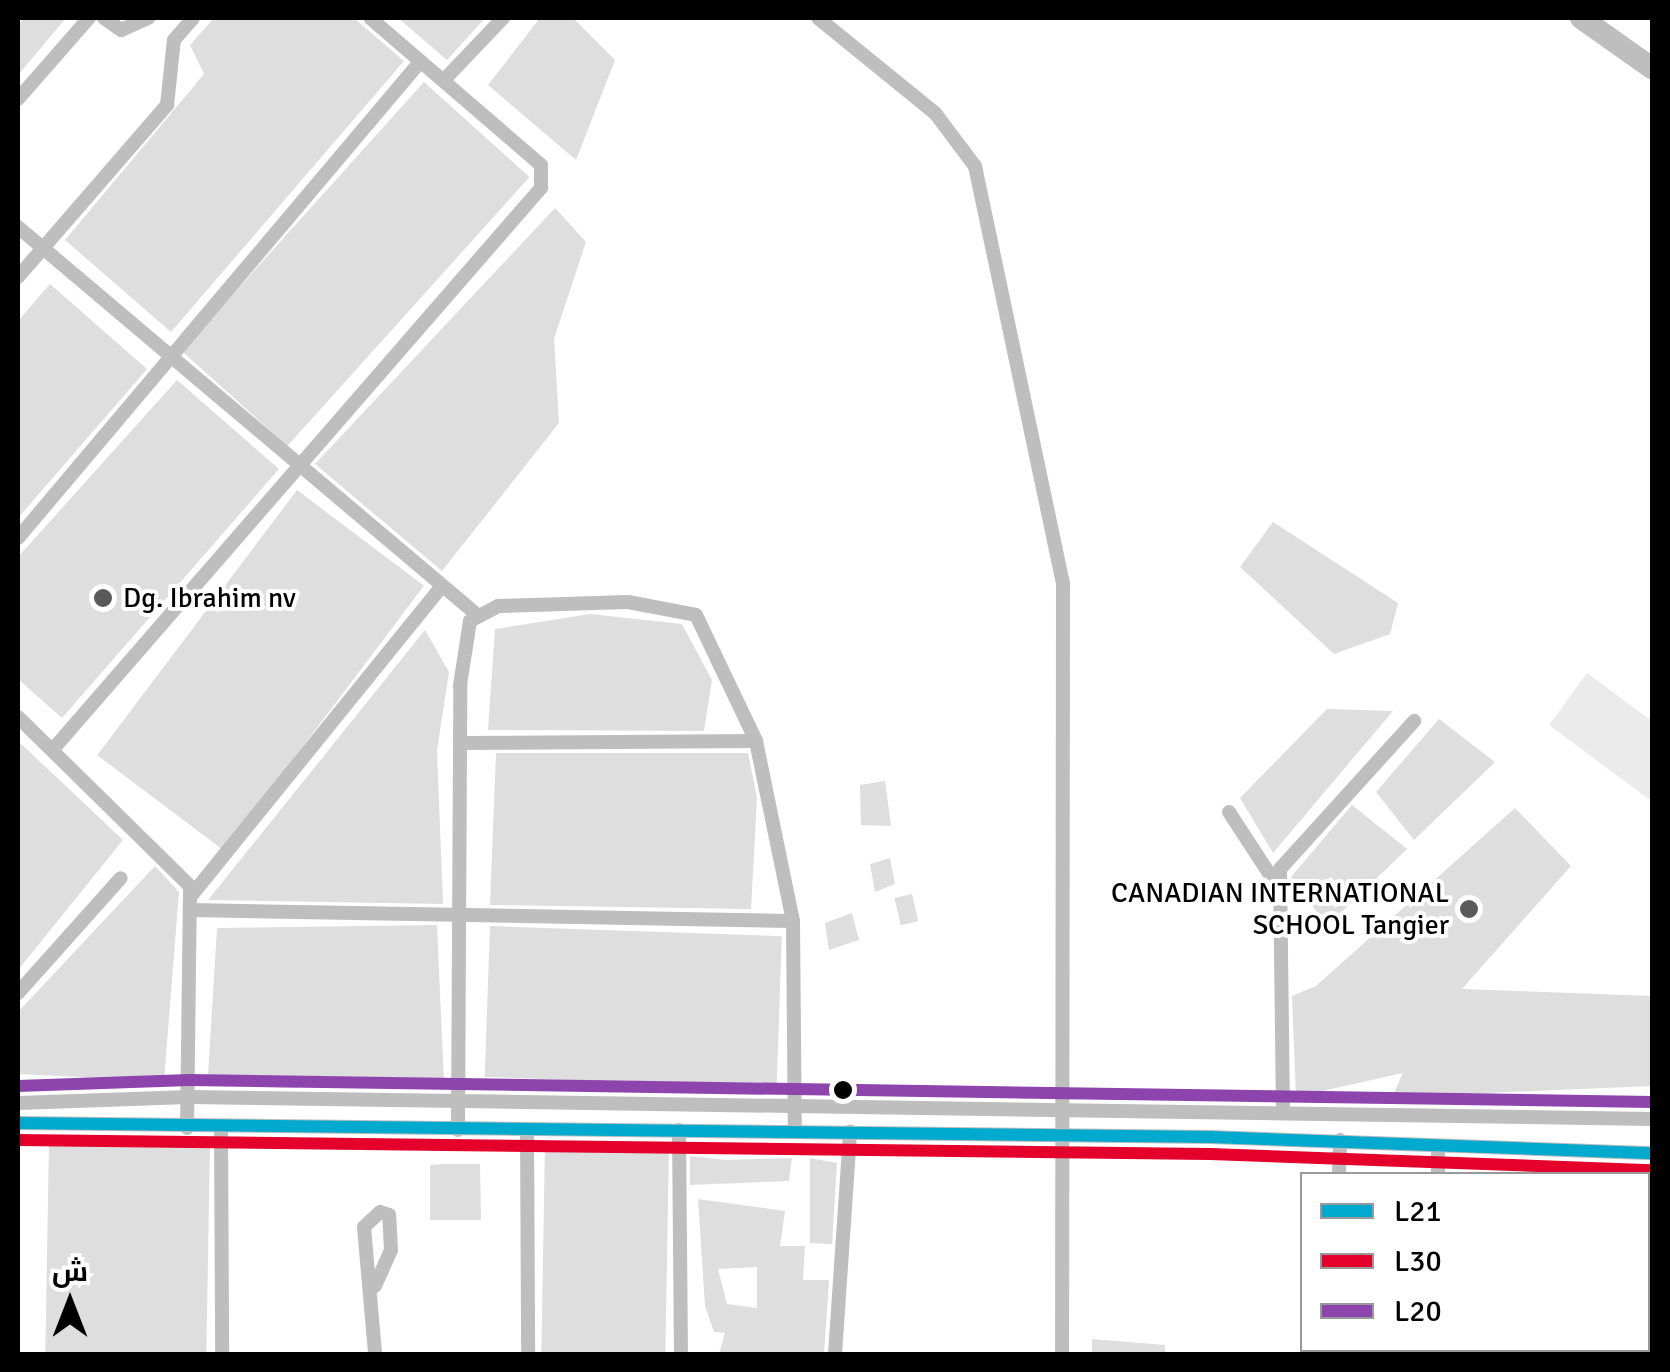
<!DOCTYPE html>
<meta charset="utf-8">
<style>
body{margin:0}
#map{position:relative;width:1670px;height:1372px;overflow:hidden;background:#fff;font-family:Signika,Cairo,sans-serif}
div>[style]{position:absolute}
.green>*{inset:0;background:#ebebeb}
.building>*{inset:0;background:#dedede;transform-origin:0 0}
.minor>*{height:14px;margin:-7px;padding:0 7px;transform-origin:7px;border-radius:7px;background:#bebebe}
.trunk>*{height:22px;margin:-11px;padding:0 11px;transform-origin:11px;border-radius:11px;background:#bebebe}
.bus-1>*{height:12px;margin:-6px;padding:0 6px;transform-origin:6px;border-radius:6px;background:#00a9ce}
.bus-2>*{height:12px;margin:-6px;padding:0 6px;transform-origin:6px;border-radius:6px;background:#e4002b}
.bus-3>*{height:12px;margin:-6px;padding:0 6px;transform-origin:6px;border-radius:6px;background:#8e44ad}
.dots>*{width:28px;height:28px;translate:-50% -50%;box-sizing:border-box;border:5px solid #fff;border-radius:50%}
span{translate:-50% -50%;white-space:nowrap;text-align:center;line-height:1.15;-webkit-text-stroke:8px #fff;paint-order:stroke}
.poi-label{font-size:28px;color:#000}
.left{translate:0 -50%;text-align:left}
.right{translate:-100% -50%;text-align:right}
.frame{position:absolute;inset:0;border:20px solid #000;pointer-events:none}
.legend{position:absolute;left:1300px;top:1172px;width:350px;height:180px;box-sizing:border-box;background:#fff;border:2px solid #999;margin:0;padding:12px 18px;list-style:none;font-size:30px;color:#000}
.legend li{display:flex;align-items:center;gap:20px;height:50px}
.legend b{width:50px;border:2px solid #999}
.north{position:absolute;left:20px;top:1252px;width:100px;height:100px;-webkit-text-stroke:8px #fff;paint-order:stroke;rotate:0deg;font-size:28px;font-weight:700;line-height:40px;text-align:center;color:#000}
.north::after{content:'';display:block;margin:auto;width:35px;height:45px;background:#000;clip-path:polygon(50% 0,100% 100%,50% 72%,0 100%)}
</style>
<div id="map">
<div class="green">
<i style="clip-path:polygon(1587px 673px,1652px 721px,1650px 800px,1549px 725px)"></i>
</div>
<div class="building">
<i style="clip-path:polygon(24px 18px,66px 18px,18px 75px,18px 25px)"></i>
<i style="clip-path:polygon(214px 18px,354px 18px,404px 61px,171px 332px,65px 240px,204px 74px,190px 45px)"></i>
<i style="clip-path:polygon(398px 18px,485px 18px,447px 60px)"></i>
<i style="clip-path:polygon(540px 18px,573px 18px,615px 60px,576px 160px,488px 85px)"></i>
<i style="left:424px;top:82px;width:142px;height:362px;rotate:42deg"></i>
<i style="clip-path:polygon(555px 208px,586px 242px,554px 339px,559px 423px,442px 571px,315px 464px)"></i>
<i style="clip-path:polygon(50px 284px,147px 369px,18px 518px,18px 321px)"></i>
<i style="clip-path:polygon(177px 380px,279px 469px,62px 718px,18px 679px,18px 557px)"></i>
<i style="left:297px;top:490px;width:159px;height:332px;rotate:37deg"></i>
<i style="clip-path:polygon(1273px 522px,1398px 603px,1390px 634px,1334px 654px,1240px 567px)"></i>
<i style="clip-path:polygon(590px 614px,682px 624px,712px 680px,704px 731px,488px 730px,495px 629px)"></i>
<i style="clip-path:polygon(425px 630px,449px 672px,437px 750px,443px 904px,208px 900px)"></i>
<i style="clip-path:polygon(1327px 709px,1393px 711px,1273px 853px,1240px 798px)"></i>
<i style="clip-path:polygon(1439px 719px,1495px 762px,1414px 840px,1376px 792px)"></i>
<i style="clip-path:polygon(18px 741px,123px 840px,18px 970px)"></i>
<i style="clip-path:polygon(496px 753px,748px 753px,757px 798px,751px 909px,490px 905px)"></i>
<i style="clip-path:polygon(885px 781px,891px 826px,861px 825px,860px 785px)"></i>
<i style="clip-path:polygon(1352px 805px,1407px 849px,1327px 926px,1291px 877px)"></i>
<i style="clip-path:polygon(1515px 808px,1571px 866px,1462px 989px,1652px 996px,1652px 1086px,1392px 1097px,1403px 1073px,1296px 1097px,1292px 996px,1316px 986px)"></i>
<i style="clip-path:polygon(890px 858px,895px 884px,875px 892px,870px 864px)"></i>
<i style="clip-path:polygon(155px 866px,179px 892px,164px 1081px,18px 1074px,18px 1012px)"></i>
<i style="left:912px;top:894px;width:28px;height:18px;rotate:77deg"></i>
<i style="clip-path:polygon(852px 913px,859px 940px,829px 950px,825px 923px)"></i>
<i style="clip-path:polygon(437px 925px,444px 1083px,297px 1078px,297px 1088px,262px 1087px,262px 1077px,208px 1075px,217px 928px)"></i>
<i style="left:490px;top:926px;width:292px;height:151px;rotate:2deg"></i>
<i style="left:49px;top:1142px;width:161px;height:212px;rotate:1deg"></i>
<i style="left:545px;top:1143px;width:124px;height:211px;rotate:1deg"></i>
<i style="clip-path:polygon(690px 1156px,726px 1160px,792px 1158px,789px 1181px,690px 1185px)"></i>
<i style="clip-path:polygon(810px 1158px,837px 1163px,832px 1244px,810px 1243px)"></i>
<i style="clip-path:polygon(445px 1164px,480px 1164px,481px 1220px,430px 1220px,430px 1165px)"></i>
<i style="clip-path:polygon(evenodd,698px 1199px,785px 1211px,780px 1246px,805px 1246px,803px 1280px,829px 1280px,824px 1354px,719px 1354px,725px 1333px,714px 1332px,705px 1306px,698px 1199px,757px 1267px,757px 1308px,727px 1304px,718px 1269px,757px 1267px)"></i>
<i style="clip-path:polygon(1092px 1339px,1165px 1345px,1165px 1354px,1092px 1354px)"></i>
</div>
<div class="minor">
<i style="left:104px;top:18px;width:21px;rotate:35deg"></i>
<i style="left:121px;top:30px;width:30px;rotate:-24deg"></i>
<i style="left:818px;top:18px;width:151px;rotate:39.1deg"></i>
<i style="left:935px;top:113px;width:66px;rotate:53deg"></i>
<i style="left:975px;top:166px;width:425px;rotate:78.1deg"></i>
<i style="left:1063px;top:582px;width:772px;rotate:90.07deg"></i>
<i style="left:444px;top:80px;width:86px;rotate:-46.4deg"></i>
<i style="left:18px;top:99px;width:108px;rotate:-48.8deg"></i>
<i style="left:18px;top:227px;width:598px;rotate:40.19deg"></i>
<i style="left:18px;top:277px;width:228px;rotate:-49.1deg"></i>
<i style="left:167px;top:105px;width:65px;rotate:-83.9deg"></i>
<i style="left:174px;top:40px;width:29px;rotate:-49deg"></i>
<i style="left:18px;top:538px;width:623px;rotate:-49.82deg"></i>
<i style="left:18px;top:717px;width:241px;rotate:44.5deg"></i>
<i style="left:190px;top:886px;width:242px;rotate:90.7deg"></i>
<i style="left:460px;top:743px;width:296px;rotate:-0.4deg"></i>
<i style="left:55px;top:747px;width:741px;rotate:-49deg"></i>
<i style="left:541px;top:188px;width:23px;rotate:-90deg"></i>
<i style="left:541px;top:165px;width:225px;rotate:-139.3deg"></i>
<i style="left:1229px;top:812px;width:86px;rotate:56.9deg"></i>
<i style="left:191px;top:896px;width:395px;rotate:-51deg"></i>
<i style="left:191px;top:910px;width:602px;rotate:1.05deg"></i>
<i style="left:18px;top:993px;width:154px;rotate:-48.2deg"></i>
<i style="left:18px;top:1103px;width:171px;rotate:-2deg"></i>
<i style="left:189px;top:1097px;width:1463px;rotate:0.86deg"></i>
<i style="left:1283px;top:1113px;width:244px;rotate:-90.7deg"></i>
<i style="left:1280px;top:869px;width:200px;rotate:-47.8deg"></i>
<i style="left:18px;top:1123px;width:1192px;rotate:0.67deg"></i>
<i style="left:1210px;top:1137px;width:442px;rotate:2.1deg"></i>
<i style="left:221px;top:1130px;width:224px;rotate:89.7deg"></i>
<i style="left:458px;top:1130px;width:445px;rotate:-89.7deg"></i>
<i style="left:460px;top:685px;width:65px;rotate:-81.1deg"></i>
<i style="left:470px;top:621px;width:32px;rotate:-28deg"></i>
<i style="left:498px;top:606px;width:130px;rotate:-1.8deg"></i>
<i style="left:628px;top:602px;width:69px;rotate:10.8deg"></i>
<i style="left:696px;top:615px;width:140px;rotate:64.5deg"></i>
<i style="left:756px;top:741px;width:184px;rotate:78.4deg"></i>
<i style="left:793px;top:921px;width:210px;rotate:89.5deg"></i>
<i style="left:679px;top:1130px;width:224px;rotate:89.5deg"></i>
<i style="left:527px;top:1131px;width:223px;rotate:89.7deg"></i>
<i style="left:1438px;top:1147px;width:27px;rotate:90deg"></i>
<i style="left:1339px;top:1174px;width:34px;rotate:-88deg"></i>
<i style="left:375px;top:1286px;width:39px;rotate:-66deg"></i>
<i style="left:391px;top:1250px;width:35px;rotate:-93deg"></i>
<i style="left:389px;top:1215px;width:9px;rotate:-162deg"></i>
<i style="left:380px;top:1212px;width:22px;rotate:137deg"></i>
<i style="left:364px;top:1227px;width:127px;rotate:85deg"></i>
<i style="left:1387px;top:1350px;width:5px;rotate:53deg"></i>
<i style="left:1514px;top:1350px;width:5px;rotate:53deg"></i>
<i style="left:835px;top:1354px;width:223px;rotate:-86.1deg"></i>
<i style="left:1562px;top:1354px;width:10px;rotate:-24deg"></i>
</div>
<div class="trunk">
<i style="left:1581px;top:18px;width:87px;rotate:35.2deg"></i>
</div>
<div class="bus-1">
<i style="left:18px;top:1123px;width:1192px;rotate:0.67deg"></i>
<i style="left:1210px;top:1137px;width:442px;rotate:2.1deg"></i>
</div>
<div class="bus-2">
<i style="left:18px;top:1140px;width:1192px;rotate:0.67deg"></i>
<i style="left:1210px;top:1154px;width:441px;rotate:2.1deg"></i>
</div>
<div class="bus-3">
<i style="left:18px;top:1086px;width:171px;rotate:-2deg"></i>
<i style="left:189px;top:1080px;width:1463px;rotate:0.86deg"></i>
</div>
<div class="dots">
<i style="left:103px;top:598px;background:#595959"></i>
<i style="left:1469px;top:909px;background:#595959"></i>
<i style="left:843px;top:1090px;background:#000"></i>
</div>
<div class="poi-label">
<span class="left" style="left:123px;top:598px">Dg. Ibrahim nv</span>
<span class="right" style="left:1449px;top:909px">CANADIAN INTERNATIONAL<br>SCHOOL Tangier</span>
</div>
<div class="frame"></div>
<ul class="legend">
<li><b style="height:12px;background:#00a9ce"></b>L21</li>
<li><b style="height:12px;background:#e4002b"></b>L30</li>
<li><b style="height:12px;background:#8e44ad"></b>L20</li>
</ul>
<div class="north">ش</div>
</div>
